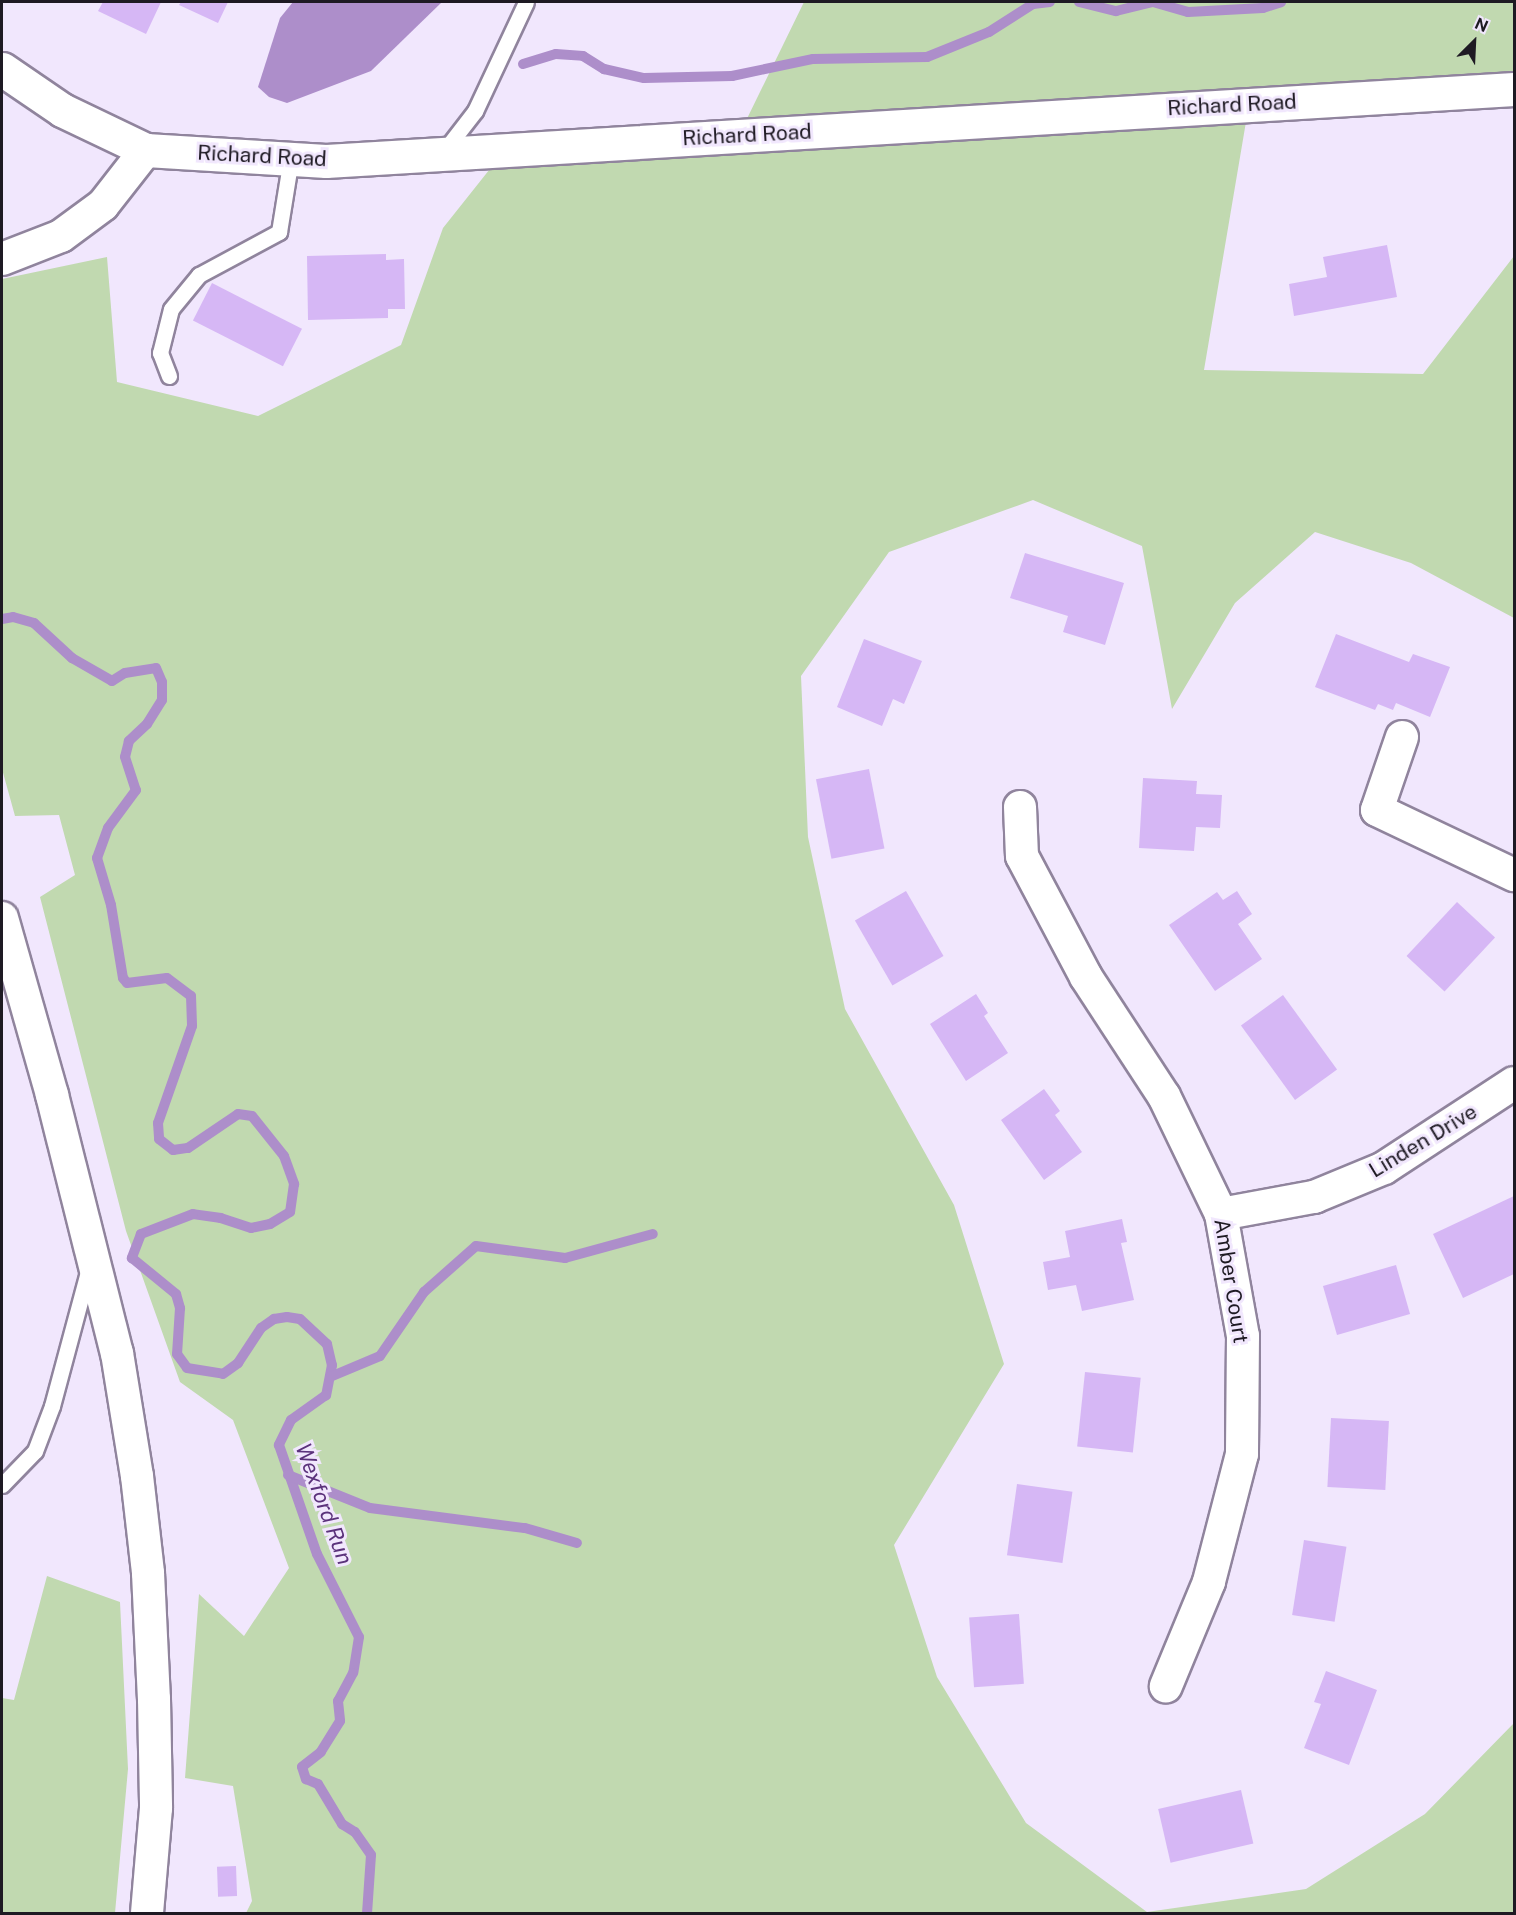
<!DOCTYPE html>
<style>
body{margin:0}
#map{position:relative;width:1516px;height:1915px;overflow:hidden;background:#f1e7fd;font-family:"Public Sans",sans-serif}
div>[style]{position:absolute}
.green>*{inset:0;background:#c1d9b0}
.water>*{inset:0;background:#ad8eca}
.stream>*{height:10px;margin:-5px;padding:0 5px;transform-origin:5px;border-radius:5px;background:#ad8eca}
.building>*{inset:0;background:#d6b7f5;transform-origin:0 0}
.roads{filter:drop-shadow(2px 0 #90849d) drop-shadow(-2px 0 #90849d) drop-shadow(0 2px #90849d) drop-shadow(0 -2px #90849d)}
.service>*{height:15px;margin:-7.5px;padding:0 7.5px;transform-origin:7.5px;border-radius:7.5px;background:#fff}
.minor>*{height:32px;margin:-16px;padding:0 16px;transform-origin:16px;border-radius:16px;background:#fff}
.tertiary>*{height:33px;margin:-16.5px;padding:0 16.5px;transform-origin:16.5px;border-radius:16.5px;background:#fff}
span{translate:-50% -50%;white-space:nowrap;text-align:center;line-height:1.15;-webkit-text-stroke:6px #f1e7fd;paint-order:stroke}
.street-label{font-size:21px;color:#1e1a23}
.water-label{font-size:22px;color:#5b327b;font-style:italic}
.frame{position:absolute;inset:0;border:3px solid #1e1a23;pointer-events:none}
.north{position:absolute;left:1444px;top:12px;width:60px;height:60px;-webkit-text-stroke:4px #f1e7fd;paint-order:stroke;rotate:24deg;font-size:16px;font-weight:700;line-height:24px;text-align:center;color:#1e1a23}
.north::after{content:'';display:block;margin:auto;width:21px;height:27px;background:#1e1a23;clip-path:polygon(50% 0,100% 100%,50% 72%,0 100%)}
</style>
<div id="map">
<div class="green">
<i style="clip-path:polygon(804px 2px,1514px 2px,1514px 89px,1249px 104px,1204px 370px,1423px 374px,1514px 256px,1514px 618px,1411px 563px,1315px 532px,1235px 603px,1172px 709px,1142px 546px,1033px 500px,889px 552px,801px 676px,808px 837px,845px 1009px,954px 1205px,1004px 1364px,894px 1545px,937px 1677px,1026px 1823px,1147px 1912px,1306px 1889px,1425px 1814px,1514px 1723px,1514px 1913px,246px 1913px,252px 1901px,233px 1786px,185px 1778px,199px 1594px,244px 1636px,289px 1568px,233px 1420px,180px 1382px,126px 1231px,40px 897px,75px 875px,59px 815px,15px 816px,2px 769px,2px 279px,107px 257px,117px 382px,258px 416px,401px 345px,443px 228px,505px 150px,739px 135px)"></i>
<i style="clip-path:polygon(47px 1576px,120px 1602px,128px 1769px,115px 1913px,2px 1913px,2px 1698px,14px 1700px)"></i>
</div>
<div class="water">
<i style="clip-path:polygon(293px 2px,442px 2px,371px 71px,287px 103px,269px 97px,258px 87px,280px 18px)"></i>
</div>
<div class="stream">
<i style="left:1079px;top:2px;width:38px;rotate:14deg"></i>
<i style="left:1116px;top:11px;width:38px;rotate:-14deg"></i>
<i style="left:1153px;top:2px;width:36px;rotate:16deg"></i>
<i style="left:1188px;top:12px;width:75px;rotate:-3.1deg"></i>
<i style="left:1263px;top:8px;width:19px;rotate:-18deg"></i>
<i style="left:523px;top:64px;width:34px;rotate:-17deg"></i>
<i style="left:556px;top:54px;width:27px;rotate:4deg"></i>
<i style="left:583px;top:56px;width:25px;rotate:32deg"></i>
<i style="left:604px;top:69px;width:41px;rotate:12.7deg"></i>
<i style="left:644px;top:78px;width:88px;rotate:-1.3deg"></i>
<i style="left:732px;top:76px;width:83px;rotate:-11.9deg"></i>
<i style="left:813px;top:59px;width:114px;rotate:-1deg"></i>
<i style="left:927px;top:57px;width:67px;rotate:-22deg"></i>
<i style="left:989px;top:32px;width:52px;rotate:-32.5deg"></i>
<i style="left:1033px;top:4px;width:17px;rotate:-7deg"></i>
<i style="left:2px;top:619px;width:11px;rotate:-10deg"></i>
<i style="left:13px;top:617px;width:22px;rotate:16deg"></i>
<i style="left:34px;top:623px;width:52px;rotate:42.6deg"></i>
<i style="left:72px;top:658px;width:46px;rotate:29.9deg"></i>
<i style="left:112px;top:681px;width:15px;rotate:-32deg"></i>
<i style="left:125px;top:673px;width:31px;rotate:-9deg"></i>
<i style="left:156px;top:668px;width:15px;rotate:67deg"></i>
<i style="left:162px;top:682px;width:18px;rotate:90deg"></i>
<i style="left:162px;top:700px;width:28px;rotate:122deg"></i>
<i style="left:147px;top:724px;width:25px;rotate:137deg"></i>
<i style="left:129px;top:741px;width:16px;rotate:104deg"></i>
<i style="left:125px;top:757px;width:35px;rotate:72deg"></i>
<i style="left:136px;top:790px;width:47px;rotate:126.4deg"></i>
<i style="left:108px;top:828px;width:32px;rotate:110deg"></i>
<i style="left:97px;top:858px;width:49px;rotate:73.4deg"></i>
<i style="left:111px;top:905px;width:74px;rotate:80.7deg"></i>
<i style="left:123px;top:978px;width:6px;rotate:51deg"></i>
<i style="left:127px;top:983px;width:40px;rotate:-7.1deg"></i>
<i style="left:167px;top:978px;width:30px;rotate:37deg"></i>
<i style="left:191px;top:996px;width:30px;rotate:88deg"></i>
<i style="left:192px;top:1026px;width:103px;rotate:109.3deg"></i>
<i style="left:158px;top:1123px;width:16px;rotate:86deg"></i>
<i style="left:159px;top:1139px;width:18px;rotate:38deg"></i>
<i style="left:173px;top:1150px;width:15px;rotate:-8deg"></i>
<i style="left:188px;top:1148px;width:60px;rotate:-34.2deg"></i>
<i style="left:238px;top:1114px;width:14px;rotate:8deg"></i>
<i style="left:252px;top:1116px;width:51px;rotate:51.3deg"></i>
<i style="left:284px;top:1156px;width:30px;rotate:70deg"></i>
<i style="left:294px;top:1184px;width:28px;rotate:98deg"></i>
<i style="left:290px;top:1212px;width:23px;rotate:149deg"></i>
<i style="left:270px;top:1224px;width:19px;rotate:168deg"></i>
<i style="left:251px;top:1228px;width:32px;rotate:-162deg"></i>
<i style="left:221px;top:1218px;width:28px;rotate:-172deg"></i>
<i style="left:193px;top:1214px;width:56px;rotate:159deg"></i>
<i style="left:141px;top:1234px;width:26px;rotate:111deg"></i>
<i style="left:132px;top:1258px;width:57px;rotate:39.3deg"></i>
<i style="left:176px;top:1294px;width:15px;rotate:74deg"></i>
<i style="left:180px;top:1308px;width:46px;rotate:93.7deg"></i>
<i style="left:177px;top:1354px;width:17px;rotate:54deg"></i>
<i style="left:187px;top:1368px;width:36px;rotate:9deg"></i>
<i style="left:223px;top:1374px;width:19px;rotate:-36deg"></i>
<i style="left:238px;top:1363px;width:42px;rotate:-56.7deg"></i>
<i style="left:261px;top:1328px;width:16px;rotate:-35deg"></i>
<i style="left:274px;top:1319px;width:13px;rotate:-9deg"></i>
<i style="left:287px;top:1317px;width:13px;rotate:9deg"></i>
<i style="left:300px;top:1319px;width:37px;rotate:43deg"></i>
<i style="left:327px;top:1344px;width:22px;rotate:77deg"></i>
<i style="left:332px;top:1365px;width:31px;rotate:101deg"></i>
<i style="left:326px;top:1395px;width:43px;rotate:144.5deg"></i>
<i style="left:291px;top:1420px;width:28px;rotate:116deg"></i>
<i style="left:279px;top:1445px;width:115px;rotate:70.8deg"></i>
<i style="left:317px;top:1554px;width:93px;rotate:63.2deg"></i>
<i style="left:359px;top:1637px;width:36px;rotate:99deg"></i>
<i style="left:353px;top:1673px;width:32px;rotate:118deg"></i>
<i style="left:338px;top:1701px;width:20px;rotate:84deg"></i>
<i style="left:340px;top:1721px;width:36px;rotate:122deg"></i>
<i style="left:321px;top:1752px;width:24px;rotate:142deg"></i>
<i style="left:302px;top:1767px;width:13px;rotate:72deg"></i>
<i style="left:306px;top:1779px;width:13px;rotate:23deg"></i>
<i style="left:318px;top:1784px;width:47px;rotate:59deg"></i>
<i style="left:342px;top:1824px;width:15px;rotate:32deg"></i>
<i style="left:355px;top:1832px;width:28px;rotate:55deg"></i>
<i style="left:371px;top:1855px;width:59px;rotate:93.9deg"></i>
<i style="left:330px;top:1377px;width:54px;rotate:-22.8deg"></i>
<i style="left:380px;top:1356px;width:78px;rotate:-55.5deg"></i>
<i style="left:424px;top:1292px;width:69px;rotate:-41.5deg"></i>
<i style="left:476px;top:1246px;width:90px;rotate:7.7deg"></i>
<i style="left:565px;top:1258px;width:91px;rotate:-15.3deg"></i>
<i style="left:288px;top:1475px;width:88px;rotate:21.9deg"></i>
<i style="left:370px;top:1508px;width:156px;rotate:7.4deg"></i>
<i style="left:525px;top:1528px;width:54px;rotate:16.1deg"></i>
</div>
<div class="building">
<i style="clip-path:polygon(103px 2px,161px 2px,146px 34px,98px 11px)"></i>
<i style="clip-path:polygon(181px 2px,228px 2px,218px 23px,179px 5px)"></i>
<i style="clip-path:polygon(1387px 245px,1397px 297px,1294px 316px,1289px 284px,1327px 277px,1323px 257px)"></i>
<i style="clip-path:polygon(386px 254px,386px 260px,404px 259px,405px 309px,388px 309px,388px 318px,308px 320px,307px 256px)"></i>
<i style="left:212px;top:283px;width:101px;height:42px;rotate:27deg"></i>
<i style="clip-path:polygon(1025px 553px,1124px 583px,1105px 645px,1063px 632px,1068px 616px,1010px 598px)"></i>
<i style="clip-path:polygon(1336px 634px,1409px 662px,1413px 654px,1450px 667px,1430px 717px,1396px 703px,1393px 710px,1378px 704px,1375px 710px,1315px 687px)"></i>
<i style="clip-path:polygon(864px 639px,922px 661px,904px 704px,893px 699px,882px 726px,837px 707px)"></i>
<i style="left:869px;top:769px;width:81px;height:54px;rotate:79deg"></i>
<i style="clip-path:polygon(1143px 778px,1197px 781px,1196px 794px,1222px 795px,1220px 828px,1196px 827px,1194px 851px,1139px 848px)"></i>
<i style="left:906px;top:891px;width:75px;height:59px;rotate:60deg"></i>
<i style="clip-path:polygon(1237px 891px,1252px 914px,1238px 924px,1262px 959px,1215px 991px,1169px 925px,1217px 892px,1223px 900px)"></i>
<i style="left:1457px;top:902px;width:52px;height:74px;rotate:43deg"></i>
<i style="clip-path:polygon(976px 994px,988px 1013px,984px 1016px,1008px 1053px,966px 1081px,930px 1024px)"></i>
<i style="left:1283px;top:995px;width:92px;height:52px;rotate:54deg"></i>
<i style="clip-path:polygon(1044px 1089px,1060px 1111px,1055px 1115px,1082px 1152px,1044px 1180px,1001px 1120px)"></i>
<i style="clip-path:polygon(1514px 1196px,1514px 1274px,1463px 1298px,1433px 1234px)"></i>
<i style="clip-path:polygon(1122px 1219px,1127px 1242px,1121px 1243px,1134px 1300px,1082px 1311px,1076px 1285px,1048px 1290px,1043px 1262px,1070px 1257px,1065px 1231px)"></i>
<i style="left:1396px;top:1265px;width:51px;height:76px;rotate:74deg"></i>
<i style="left:1085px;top:1372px;width:56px;height:75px;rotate:6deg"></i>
<i style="left:1331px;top:1418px;width:58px;height:69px;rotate:3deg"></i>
<i style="left:1017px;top:1484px;width:56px;height:72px;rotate:8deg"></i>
<i style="left:1304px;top:1540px;width:43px;height:76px;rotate:9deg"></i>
<i style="left:1019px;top:1614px;width:70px;height:50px;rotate:86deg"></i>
<i style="clip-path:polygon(1326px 1671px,1377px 1690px,1349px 1765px,1304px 1748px,1321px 1704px,1314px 1702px)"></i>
<i style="left:1241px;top:1790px;width:55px;height:85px;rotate:77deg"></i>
<i style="left:236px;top:1866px;width:30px;height:19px;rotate:88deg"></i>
</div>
<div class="roads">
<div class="service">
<i style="left:444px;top:151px;width:51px;rotate:-52.2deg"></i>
<i style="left:475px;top:111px;width:120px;rotate:-64.9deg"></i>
<i style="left:169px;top:376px;width:25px;rotate:-111deg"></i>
<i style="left:160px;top:353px;width:45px;rotate:-76deg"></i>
<i style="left:171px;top:309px;width:44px;rotate:-50.5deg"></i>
<i style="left:199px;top:275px;width:91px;rotate:-28.3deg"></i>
<i style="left:279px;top:232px;width:75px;rotate:-80.8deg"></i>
<i style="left:2px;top:1485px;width:47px;rotate:-45.9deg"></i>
<i style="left:35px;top:1451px;width:48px;rotate:-69.3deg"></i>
<i style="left:52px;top:1406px;width:143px;rotate:-75deg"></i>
</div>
<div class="minor">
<i style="left:2px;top:259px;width:63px;rotate:-21.3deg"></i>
<i style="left:61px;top:236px;width:52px;rotate:-36.4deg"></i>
<i style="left:103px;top:205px;width:70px;rotate:-52deg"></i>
<i style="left:1402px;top:737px;width:77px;rotate:108.9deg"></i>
<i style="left:1377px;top:810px;width:152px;rotate:25.4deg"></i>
<i style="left:1020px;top:807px;width:49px;rotate:87.7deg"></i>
<i style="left:1022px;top:856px;width:137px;rotate:62.1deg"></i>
<i style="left:1086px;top:977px;width:142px;rotate:56.8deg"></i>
<i style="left:1164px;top:1096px;width:131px;rotate:64.2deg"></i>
<i style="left:1221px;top:1214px;width:124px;rotate:79.8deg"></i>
<i style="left:1243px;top:1336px;width:118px;rotate:90.5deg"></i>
<i style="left:1242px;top:1454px;width:132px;rotate:104.5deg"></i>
<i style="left:1209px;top:1582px;width:113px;rotate:112.5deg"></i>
<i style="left:2px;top:918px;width:184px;rotate:74.2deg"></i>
<i style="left:52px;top:1095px;width:266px;rotate:75.9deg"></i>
<i style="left:117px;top:1353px;width:125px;rotate:80.8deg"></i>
<i style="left:137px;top:1476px;width:98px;rotate:83.5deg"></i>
<i style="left:148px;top:1573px;width:126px;rotate:87.3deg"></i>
<i style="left:154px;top:1699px;width:109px;rotate:88.9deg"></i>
<i style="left:156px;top:1808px;width:106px;rotate:94.9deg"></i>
<i style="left:1221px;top:1214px;width:95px;rotate:-10.4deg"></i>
<i style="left:1314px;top:1197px;width:76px;rotate:-22.5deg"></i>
<i style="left:1384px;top:1168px;width:155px;rotate:-33.2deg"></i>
</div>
<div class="tertiary">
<i style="left:2px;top:69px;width:73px;rotate:34.3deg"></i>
<i style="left:62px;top:110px;width:93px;rotate:25.5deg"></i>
<i style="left:146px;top:150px;width:180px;rotate:3.5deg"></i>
<i style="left:326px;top:161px;width:1190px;rotate:-3.47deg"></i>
</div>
</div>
<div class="street-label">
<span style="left:1232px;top:105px;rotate:-3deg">Richard Road</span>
<span style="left:747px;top:135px;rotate:-3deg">Richard Road</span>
<span style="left:262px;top:156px;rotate:3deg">Richard Road</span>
<span style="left:1423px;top:1141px;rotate:-31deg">Linden Drive</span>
<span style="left:1231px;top:1281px;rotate:81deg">Amber Court</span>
</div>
<div class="water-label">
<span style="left:324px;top:1504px;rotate:70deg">Wexford Run</span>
</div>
<div class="frame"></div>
<div class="north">N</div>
</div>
